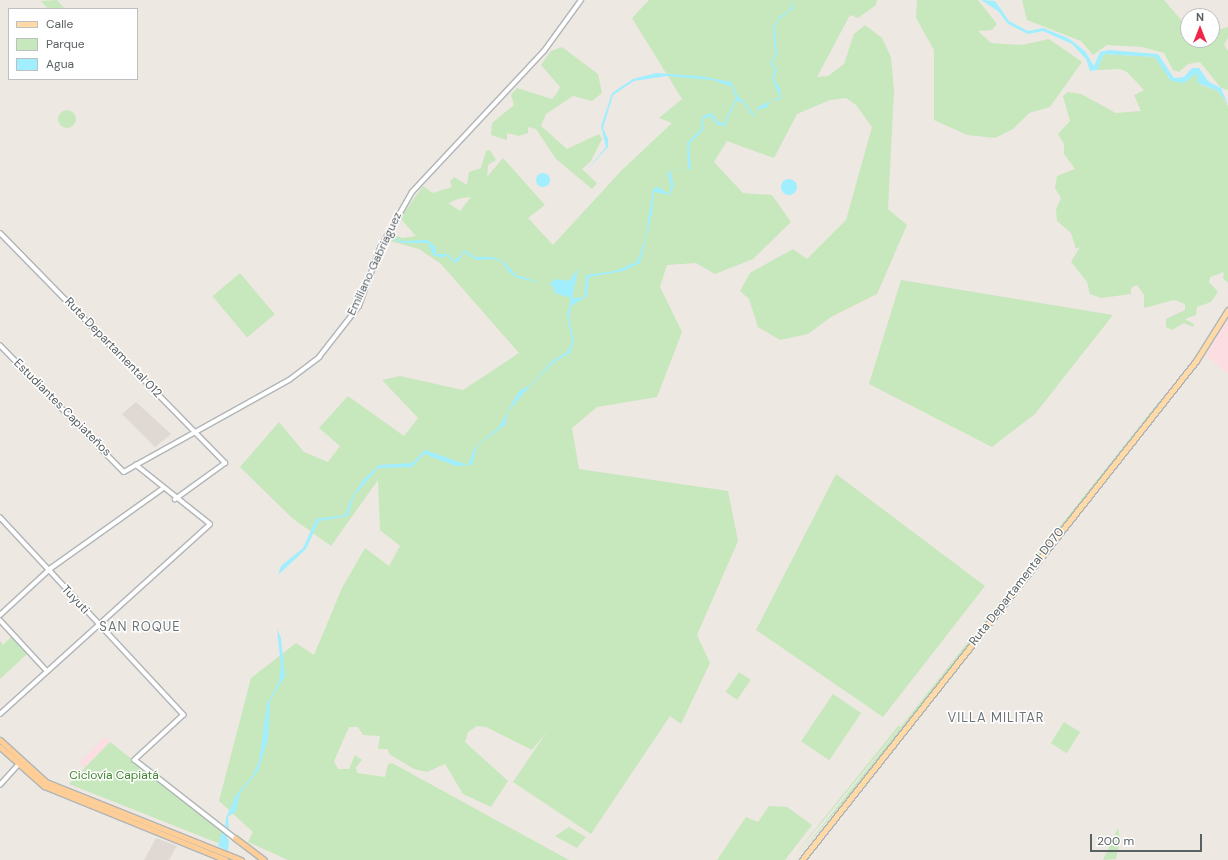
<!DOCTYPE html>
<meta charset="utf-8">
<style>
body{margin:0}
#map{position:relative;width:1228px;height:860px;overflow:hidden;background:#eee8e2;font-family:"DM Sans",sans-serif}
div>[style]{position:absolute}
.education>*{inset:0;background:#e0d9d3}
.medical>*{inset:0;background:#fcdde2;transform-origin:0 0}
.green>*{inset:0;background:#c7e7bd;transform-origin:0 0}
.round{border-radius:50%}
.water>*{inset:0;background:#a1eeff}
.roads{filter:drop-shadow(1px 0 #b0b5b8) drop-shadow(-1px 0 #b0b5b8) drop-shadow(0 1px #b0b5b8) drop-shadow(0 -1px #b0b5b8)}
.tertiary>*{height:3.5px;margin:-1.75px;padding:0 1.75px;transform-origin:1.75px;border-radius:1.75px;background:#fff}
.secondary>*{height:4px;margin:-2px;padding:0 2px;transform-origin:2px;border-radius:2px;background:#fff}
.primary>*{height:4.5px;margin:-2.25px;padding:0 2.25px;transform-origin:2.25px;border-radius:2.25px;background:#ffdaa6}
.trunk>*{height:5px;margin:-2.5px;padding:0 2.5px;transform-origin:2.5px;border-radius:2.5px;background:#ffce97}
span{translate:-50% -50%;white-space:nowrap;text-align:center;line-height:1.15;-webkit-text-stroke:3px #fff;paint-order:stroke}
.street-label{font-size:12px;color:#5a6163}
.park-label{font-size:12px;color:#418530}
.neighbourhood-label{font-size:13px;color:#6b7376;letter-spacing:1px}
.legend{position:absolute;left:8px;top:8px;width:130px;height:72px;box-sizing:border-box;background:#fff;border:1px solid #bdc0c1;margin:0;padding:5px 7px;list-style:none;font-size:12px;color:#5a6163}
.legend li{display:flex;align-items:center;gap:8px;height:20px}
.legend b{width:20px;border:1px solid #bdc0c1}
.north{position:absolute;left:1180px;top:8px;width:40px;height:40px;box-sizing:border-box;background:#fff;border:1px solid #bdc0c1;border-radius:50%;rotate:0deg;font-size:11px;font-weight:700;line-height:16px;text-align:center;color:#5a6163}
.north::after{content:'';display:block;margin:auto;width:14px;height:18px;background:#f12548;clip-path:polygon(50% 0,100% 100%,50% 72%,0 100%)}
.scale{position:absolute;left:1090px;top:834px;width:112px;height:18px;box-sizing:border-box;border:2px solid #5a6163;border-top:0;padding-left:5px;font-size:12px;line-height:14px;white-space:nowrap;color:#5a6163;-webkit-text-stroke:3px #fff;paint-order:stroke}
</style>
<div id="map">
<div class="education">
<i style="clip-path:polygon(136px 402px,171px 434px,155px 447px,122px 414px)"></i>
<i style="clip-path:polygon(156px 838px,177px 846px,169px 860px,144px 860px)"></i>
</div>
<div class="medical">
<i style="clip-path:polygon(1228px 318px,1228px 374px,1206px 356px)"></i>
<i style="left:105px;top:737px;width:7px;height:36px;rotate:45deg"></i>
</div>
<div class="green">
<i style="clip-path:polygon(57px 0,65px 9px,48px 9px,41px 1px)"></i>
<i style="clip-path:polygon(evenodd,649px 0,877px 0,876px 5px,858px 18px,850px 15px,817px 77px,828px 76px,844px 64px,854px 34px,865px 25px,882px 38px,891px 57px,894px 91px,888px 209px,907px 225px,877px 294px,831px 317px,808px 334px,780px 340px,758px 327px,749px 299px,740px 291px,750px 273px,793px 249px,807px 259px,846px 220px,872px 127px,856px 105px,846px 98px,830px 100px,797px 114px,774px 158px,727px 141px,714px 162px,743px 193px,772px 195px,791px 222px,753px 259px,715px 274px,696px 263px,667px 265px,660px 287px,682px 332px,657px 397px,597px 407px,572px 428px,579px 469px,728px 491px,738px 541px,697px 635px,710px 663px,681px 724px,670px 716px,591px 834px,513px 782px,548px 730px,532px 750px,486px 727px,477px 726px,468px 732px,465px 742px,508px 781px,491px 807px,463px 794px,445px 764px,427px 772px,414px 769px,389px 754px,388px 749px,378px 749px,380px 736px,363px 735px,358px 727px,349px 727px,334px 761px,338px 769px,349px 769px,355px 755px,362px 760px,356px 767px,357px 773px,385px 777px,388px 764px,392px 763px,569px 860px,288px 860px,248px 842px,253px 832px,219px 801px,251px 678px,296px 643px,314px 655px,342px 588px,365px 548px,389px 566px,400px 546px,380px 530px,378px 480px,331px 546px,292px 518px,240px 467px,279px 422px,304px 452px,328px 462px,340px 446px,319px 428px,348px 396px,404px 436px,418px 418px,382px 380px,400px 376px,463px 390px,519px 353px,441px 264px,419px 249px,387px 240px,390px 233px,402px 238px,416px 236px,400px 218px,423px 186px,433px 193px,452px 187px,450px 182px,454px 177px,467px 185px,469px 172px,481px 168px,486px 151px,490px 150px,496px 160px,488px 165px,487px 177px,503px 158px,545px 205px,528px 218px,553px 245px,621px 171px,672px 123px,659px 118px,682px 99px,632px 18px,649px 0,471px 197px,460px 211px,448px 203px,461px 198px,471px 197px)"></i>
<i style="clip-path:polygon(917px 0,978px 0,997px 24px,992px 30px,978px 31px,991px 43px,1022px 45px,1049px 39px,1082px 62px,1050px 107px,1029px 113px,1013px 129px,995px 138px,967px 135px,934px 120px,934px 50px,916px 18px)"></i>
<i style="clip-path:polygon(1022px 0,1164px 0,1188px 28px,1188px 40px,1212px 40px,1212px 32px,1228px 27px,1228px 13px,1228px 38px,1224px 45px,1228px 51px,1228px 90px,1221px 88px,1200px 62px,1188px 64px,1179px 72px,1173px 70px,1164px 53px,1142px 47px,1107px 45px,1093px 55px,1081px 41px,1027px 20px)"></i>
<i style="clip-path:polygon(562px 47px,598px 74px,602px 93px,592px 101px,573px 96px,546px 114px,541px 126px,567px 149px,599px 134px,602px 139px,591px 161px,582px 169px,597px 183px,592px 189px,556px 159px,536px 129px,528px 127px,528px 133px,519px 136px,507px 133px,507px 140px,491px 135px,492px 123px,514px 105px,511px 95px,517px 88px,552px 99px,557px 93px,560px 87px,541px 65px,551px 51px)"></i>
<i style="clip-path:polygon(1104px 54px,1155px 57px,1165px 67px,1168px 78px,1184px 83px,1197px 73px,1201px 85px,1218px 91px,1228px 106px,1228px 283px,1223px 278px,1224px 272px,1210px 277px,1209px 282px,1218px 292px,1211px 302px,1197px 307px,1196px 315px,1185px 319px,1194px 324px,1193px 327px,1184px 323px,1172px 330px,1166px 327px,1166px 319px,1185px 310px,1185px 304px,1174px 300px,1144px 308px,1144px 295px,1137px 285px,1131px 288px,1131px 294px,1101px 298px,1090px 294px,1087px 282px,1071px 262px,1080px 247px,1076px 249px,1071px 233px,1057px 221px,1056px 209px,1061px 198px,1055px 188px,1057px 176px,1075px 169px,1064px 154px,1064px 144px,1058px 134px,1070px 121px,1063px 96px,1068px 92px,1081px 94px,1116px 113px,1141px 111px,1134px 95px,1144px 90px,1127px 72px,1120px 69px,1097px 70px)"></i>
<i class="round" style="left:58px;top:110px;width:18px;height:18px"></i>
<i style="left:240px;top:273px;width:54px;height:36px;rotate:50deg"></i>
<i style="clip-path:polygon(901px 280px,1113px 315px,1035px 414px,992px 447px,869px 384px)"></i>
<i style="clip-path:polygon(1161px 399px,1162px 400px,882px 756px,795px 860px)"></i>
<i style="clip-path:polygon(836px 474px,985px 586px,883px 717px,756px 630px)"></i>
<i style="clip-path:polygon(11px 637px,27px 654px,0 679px,0 641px,3px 645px)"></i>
<i style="left:739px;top:672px;width:14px;height:24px;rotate:34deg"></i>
<i style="left:833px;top:694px;width:34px;height:57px;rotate:34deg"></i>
<i style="left:1064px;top:722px;width:19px;height:25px;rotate:32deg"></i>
<i style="clip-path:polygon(899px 725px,900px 727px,791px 860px,820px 823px)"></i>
<i style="clip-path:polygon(110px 742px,226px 833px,218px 843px,69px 784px)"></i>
<i style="clip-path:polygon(769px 806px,787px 807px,812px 825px,785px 860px,717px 860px,746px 817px,758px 822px)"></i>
<i style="clip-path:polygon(569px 827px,586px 837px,577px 848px,555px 836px)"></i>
<i style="clip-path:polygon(1118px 828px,1120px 839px,1116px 859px,1103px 860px)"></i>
</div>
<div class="water">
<i style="clip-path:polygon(792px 0,793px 9px,779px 19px,775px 28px,777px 54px,772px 62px,777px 69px,774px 79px,780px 89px,781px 99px,771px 101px,766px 108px,758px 109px,753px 117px,743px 102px,736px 101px,725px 126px,718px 125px,710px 116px,704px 119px,703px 130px,689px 144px,691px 169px,670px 171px,674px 185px,670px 195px,654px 192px,652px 213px,640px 263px,623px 271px,589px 277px,587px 296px,571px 306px,569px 319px,574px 341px,570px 353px,554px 362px,522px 395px,508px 412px,505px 425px,477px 446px,472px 465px,456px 466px,424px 454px,412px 467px,378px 468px,354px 496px,348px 516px,319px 521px,306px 549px,278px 575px,281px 566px,303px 548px,316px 519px,345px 515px,352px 497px,363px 480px,379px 465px,412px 463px,425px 450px,468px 465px,475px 447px,499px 427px,519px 391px,531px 385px,552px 361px,567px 352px,572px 342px,567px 316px,571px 298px,555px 293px,552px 285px,518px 278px,509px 272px,502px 262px,492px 259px,477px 260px,463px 252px,459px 261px,454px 263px,447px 255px,442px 258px,433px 255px,428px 243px,403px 243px,388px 237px,404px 241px,427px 240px,436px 247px,436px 254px,448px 254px,455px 261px,464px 250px,475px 257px,492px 257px,504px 262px,516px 275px,549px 285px,555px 279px,569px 281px,578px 269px,572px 298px,584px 297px,586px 275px,615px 271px,637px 262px,645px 239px,653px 189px,658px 187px,669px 194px,671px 186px,667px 172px,688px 169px,687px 143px,701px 129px,703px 116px,712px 113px,717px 121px,724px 124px,736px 98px,732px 87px,713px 80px,667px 76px,634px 81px,613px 95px,603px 128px,608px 139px,608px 147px,586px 171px,606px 147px,601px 126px,612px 93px,633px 79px,656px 73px,699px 76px,731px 82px,739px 98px,744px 101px,754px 115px,758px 107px,780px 97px,772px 79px,775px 69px,770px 63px,775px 54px,773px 28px,779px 17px,790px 10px)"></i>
<i style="clip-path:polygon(981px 0,995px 1px,1009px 21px,1028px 31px,1043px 28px,1068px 38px,1085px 51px,1094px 66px,1100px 52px,1109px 50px,1158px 54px,1174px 78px,1184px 77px,1192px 68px,1199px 68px,1209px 82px,1221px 88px,1228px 105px,1218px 91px,1198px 83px,1197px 73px,1184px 83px,1171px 81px,1155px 57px,1104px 54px,1097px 70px,1090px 71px,1086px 59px,1072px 44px,1043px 31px,1028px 34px,1008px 24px,998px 11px)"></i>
<i class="round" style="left:536px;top:173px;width:14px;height:14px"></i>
<i class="round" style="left:781px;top:179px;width:16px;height:16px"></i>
<i style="clip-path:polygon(277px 629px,281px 638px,285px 676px,270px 701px,268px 739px,258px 771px,240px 793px,236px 811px,228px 817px,229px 829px,225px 826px,226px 818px,236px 795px,253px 775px,259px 761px,267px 704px,279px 682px,281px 667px)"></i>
<i style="clip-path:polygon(223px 829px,229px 841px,228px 851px,218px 846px)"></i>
</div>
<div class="roads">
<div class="tertiary">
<i style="left:0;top:345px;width:177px;rotate:45.7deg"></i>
<i style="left:124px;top:472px;width:14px;rotate:-30deg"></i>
<i style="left:0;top:517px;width:270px;rotate:47.1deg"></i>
<i style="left:184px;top:715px;width:67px;rotate:137.4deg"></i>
<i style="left:135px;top:760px;width:127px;rotate:38deg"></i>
<i style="left:0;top:620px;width:69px;rotate:47.3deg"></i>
<i style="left:0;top:785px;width:27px;rotate:-48deg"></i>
</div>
<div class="secondary">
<i style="left:0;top:233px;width:322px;rotate:45.6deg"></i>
<i style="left:225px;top:463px;width:62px;rotate:144.2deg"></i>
<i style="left:0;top:615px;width:69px;rotate:-42.7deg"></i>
<i style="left:51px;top:568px;width:136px;rotate:-35.4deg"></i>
<i style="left:0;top:714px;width:283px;rotate:-42.1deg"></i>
<i style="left:210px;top:524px;width:95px;rotate:-141.4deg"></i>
<i style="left:136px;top:465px;width:175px;rotate:-29.1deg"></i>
<i style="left:289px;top:380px;width:38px;rotate:-37deg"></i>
<i style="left:319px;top:357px;width:65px;rotate:-51.9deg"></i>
<i style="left:359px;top:306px;width:62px;rotate:-70.1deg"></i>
<i style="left:380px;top:248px;width:64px;rotate:-60.3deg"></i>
<i style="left:412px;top:192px;width:193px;rotate:-46.9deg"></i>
<i style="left:544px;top:51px;width:63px;rotate:-54deg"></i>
</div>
<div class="primary">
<i style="left:802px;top:860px;width:636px;rotate:-51.71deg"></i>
<i style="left:1196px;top:361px;width:60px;rotate:-57.9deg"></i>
</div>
<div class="trunk">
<i style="left:0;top:740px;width:62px;rotate:42.4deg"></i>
<i style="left:46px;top:782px;width:210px;rotate:21.8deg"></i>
<i style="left:0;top:747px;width:59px;rotate:41.6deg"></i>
<i style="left:44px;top:786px;width:196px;rotate:22.1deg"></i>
<i style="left:235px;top:838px;width:36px;rotate:37deg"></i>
</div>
</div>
<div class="street-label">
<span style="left:375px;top:264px;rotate:-65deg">Emiliano Gabriaguez</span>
<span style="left:113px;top:348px;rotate:46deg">Ruta Departamental 012</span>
<span style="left:62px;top:408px;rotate:45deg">Estudiantes Capiateños</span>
<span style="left:1017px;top:587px;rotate:-52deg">Ruta Departamental D070</span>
<span style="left:75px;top:600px;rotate:47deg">Tuyuti</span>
</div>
<div class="park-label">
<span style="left:114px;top:776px">Ciclovía Capiatá</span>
</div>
<div class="neighbourhood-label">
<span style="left:140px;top:627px">SAN ROQUE</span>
<span style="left:996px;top:718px">VILLA MILITAR</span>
</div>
<ul class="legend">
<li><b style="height:5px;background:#ffdaa6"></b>Calle</li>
<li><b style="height:11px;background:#c7e7bd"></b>Parque</li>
<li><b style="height:11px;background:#a1eeff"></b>Agua</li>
</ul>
<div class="north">N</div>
<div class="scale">200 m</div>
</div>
